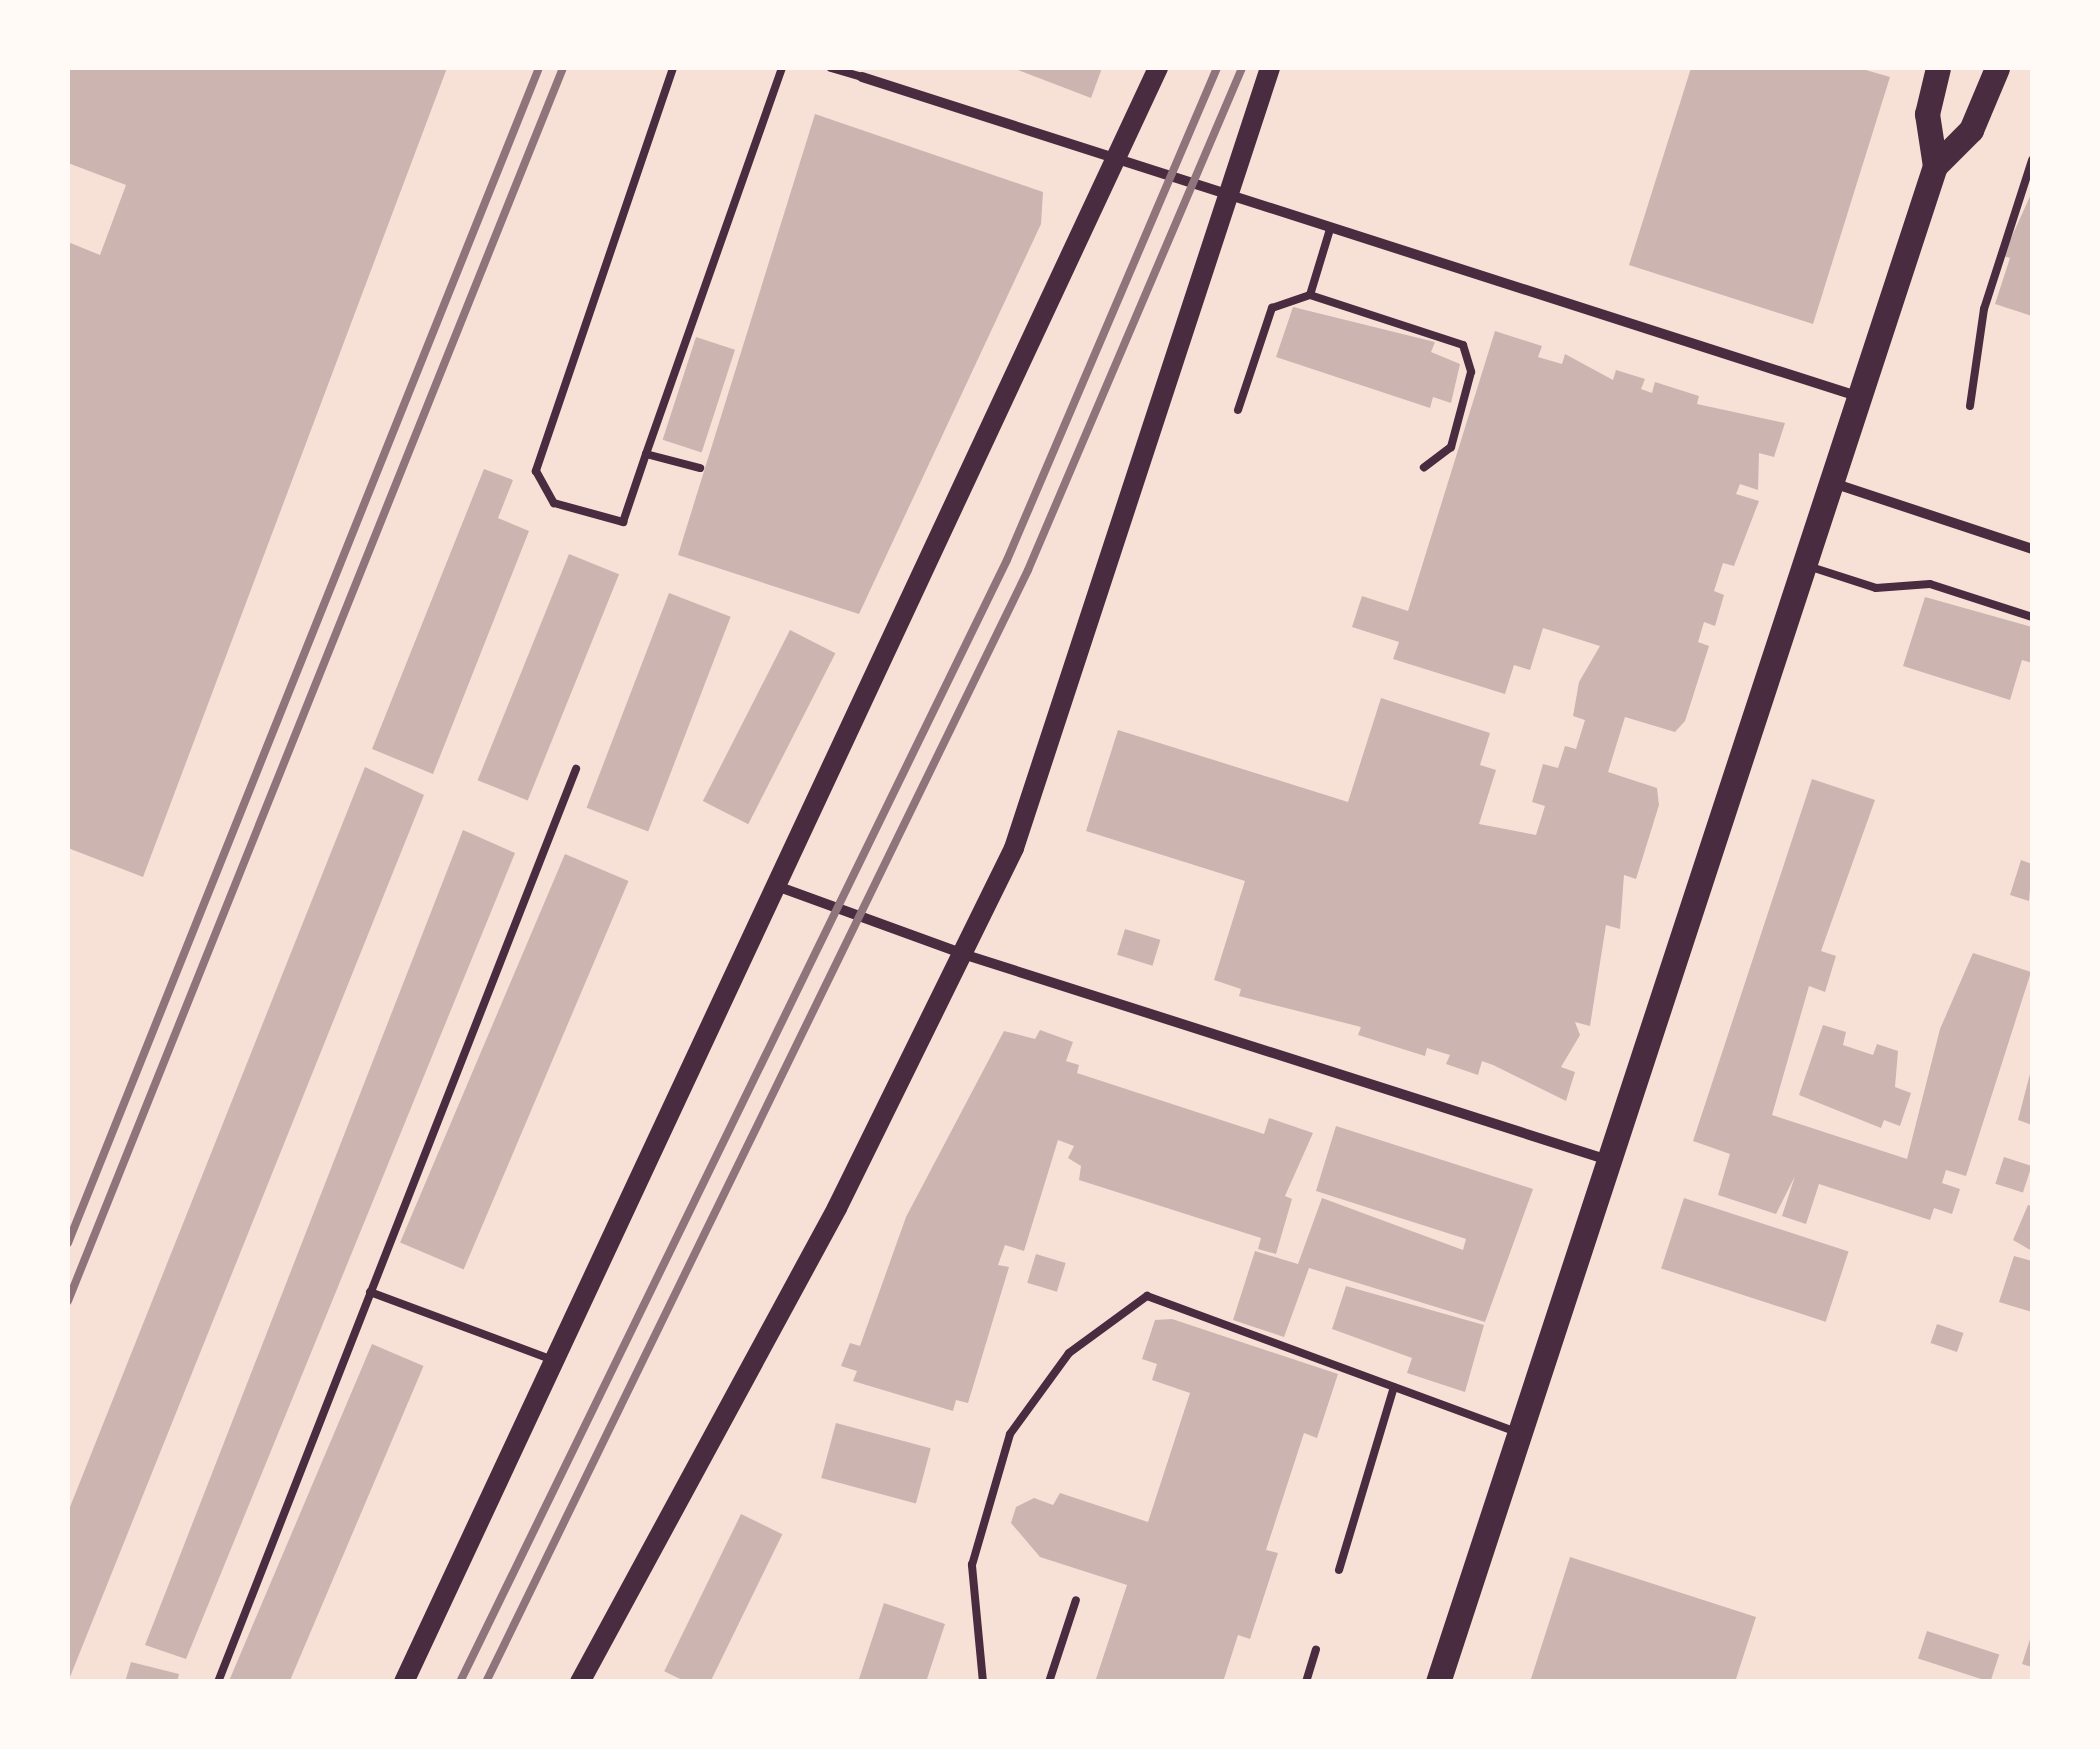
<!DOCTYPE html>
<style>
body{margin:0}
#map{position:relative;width:2100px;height:1749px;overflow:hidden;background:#f7e1d7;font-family:Jost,sans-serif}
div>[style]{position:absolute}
.building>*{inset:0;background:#ccb4b1;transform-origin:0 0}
.service>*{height:8px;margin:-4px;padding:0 4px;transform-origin:4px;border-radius:4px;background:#4a2c40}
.minor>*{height:10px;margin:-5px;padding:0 5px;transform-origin:5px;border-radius:5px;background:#4a2c40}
.secondary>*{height:20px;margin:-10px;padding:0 10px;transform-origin:10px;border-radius:10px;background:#4a2c40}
.primary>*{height:25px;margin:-12.5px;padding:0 12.5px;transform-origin:12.5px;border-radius:12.5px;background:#4a2c40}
.rail>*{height:8px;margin:-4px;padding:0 4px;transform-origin:4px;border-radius:4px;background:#8f747c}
span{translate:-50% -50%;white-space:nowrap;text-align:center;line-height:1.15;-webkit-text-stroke:8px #fffaf5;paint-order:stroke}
.frame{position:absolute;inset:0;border:70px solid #fffaf5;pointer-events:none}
</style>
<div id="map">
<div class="building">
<i style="clip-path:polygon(70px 68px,447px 68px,143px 877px,68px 848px,68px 242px,100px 255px,126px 185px,68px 163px)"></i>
<i style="clip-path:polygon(1013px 68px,1102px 68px,1091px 98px)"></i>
<i style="clip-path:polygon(1691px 68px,1859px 68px,1890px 77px,1813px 324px,1629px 265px)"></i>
<i style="clip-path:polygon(815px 114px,1043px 192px,1041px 224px,859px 614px,678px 555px)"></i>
<i style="clip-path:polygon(2032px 192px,2032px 316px,1995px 304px,2010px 258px,2003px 256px)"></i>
<i style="clip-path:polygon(1293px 307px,1435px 342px,1431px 352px,1460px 364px,1451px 403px,1433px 397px,1430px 408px,1276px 357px)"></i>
<i style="clip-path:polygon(1495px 331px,1542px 346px,1538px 357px,1562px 364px,1565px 354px,1613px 380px,1616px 370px,1645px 379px,1641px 389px,1652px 393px,1655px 382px,1699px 396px,1697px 404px,1785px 423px,1774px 457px,1759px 453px,1758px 490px,1740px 484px,1736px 494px,1759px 501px,1734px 566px,1723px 563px,1714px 591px,1724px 595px,1715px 626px,1704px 622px,1698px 642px,1709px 646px,1685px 721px,1675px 732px,1625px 717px,1608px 772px,1657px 788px,1659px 805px,1636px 879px,1624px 875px,1620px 929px,1606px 925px,1590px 1026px,1575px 1022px,1580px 1035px,1561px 1067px,1575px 1072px,1566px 1101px,1493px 1065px,1482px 1061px,1478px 1075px,1446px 1064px,1450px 1055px,1427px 1048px,1425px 1056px,1358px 1035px,1361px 1027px,1239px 996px,1241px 989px,1214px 980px,1245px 881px,1086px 831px,1118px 730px,1348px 802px,1381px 698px,1490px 733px,1480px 765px,1496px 770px,1479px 824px,1536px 835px,1545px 806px,1532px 802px,1543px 764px,1558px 768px,1565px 746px,1576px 749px,1585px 720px,1573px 716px,1579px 682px,1600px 646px,1543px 628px,1530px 670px,1514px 665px,1505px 694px,1393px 659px,1399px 642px,1352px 627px,1362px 596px,1408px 611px)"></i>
<i style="left:696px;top:337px;width:41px;height:108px;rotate:18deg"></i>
<i style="clip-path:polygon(484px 469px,513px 480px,498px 518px,529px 531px,433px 774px,372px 749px)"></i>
<i style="left:569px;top:554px;width:54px;height:244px;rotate:22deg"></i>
<i style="left:669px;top:593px;width:66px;height:230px;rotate:21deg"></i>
<i style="clip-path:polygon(1925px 597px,2032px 627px,2032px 663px,2022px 660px,2010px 700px,1903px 666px)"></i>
<i style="left:790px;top:630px;width:51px;height:192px;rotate:27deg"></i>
<i style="clip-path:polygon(365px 767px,424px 795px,68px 1682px,68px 1512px)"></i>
<i style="clip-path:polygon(1812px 779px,1875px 800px,1821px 951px,1836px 956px,1825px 992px,1809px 986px,1772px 1115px,1907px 1159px,1940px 1029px,1973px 953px,2031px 972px,1966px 1176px,1946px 1170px,1942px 1183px,1960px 1189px,1952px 1214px,1934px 1208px,1930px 1220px,1819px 1184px,1806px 1224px,1782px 1216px,1795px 1176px,1776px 1214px,1718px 1195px,1730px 1154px,1693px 1141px)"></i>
<i style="clip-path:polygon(463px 830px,515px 853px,186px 1659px,145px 1645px)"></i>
<i style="left:565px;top:854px;width:69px;height:422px;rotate:23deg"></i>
<i style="clip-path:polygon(2021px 860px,2032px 864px,2029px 901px,2010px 895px)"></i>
<i style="left:1125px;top:929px;width:37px;height:27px;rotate:17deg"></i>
<i style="clip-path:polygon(1823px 1025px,1846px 1032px,1843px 1045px,1873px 1055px,1877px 1044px,1898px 1051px,1895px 1087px,1911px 1093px,1900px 1126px,1884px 1120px,1881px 1128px,1799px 1095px)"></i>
<i style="clip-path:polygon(1040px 1030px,1073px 1042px,1066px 1061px,1079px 1065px,1077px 1073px,1264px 1134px,1269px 1118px,1313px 1133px,1285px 1196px,1292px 1199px,1276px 1254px,1258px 1249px,1261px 1238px,1079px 1180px,1081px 1166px,1068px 1158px,1074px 1146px,1058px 1140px,1024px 1251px,1005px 1245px,998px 1265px,1009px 1267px,968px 1403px,956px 1400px,953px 1411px,853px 1381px,857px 1371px,841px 1366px,850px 1343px,860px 1346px,906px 1217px,1004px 1031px,1035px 1039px)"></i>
<i style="clip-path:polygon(2032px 1066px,2032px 1125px,2018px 1120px)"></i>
<i style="clip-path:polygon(1336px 1126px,1533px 1189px,1485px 1322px,1309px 1268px,1284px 1337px,1233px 1320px,1255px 1251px,1298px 1264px,1322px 1198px,1463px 1250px,1466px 1239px,1316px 1191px)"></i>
<i style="left:2004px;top:1157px;width:29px;height:28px;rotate:18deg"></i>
<i style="left:1684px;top:1198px;width:173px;height:74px;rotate:18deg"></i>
<i style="clip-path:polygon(2028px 1205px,2032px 1206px,2032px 1251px,2013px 1240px)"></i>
<i style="left:1036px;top:1254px;width:31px;height:30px;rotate:17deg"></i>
<i style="clip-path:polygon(2014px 1256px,2032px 1261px,2032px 1312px,1999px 1302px)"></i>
<i style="clip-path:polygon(1346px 1286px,1484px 1325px,1465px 1392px,1407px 1373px,1412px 1358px,1332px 1329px)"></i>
<i style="clip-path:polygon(1172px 1319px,1338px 1374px,1317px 1438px,1304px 1433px,1266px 1550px,1278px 1553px,1250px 1639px,1238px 1635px,1223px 1682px,1095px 1682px,1127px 1585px,1040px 1557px,1011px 1523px,1016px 1507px,1034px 1498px,1053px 1505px,1060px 1493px,1148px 1522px,1190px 1393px,1152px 1380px,1157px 1364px,1142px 1359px,1155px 1320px)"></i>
<i style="left:1937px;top:1324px;width:28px;height:20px;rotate:19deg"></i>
<i style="left:372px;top:1344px;width:56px;height:366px;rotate:23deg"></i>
<i style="left:836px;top:1423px;width:98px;height:57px;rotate:15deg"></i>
<i style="left:741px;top:1514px;width:46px;height:175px;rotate:26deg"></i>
<i style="clip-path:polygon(1570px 1557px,1756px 1617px,1735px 1682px,1530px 1682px)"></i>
<i style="clip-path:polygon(884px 1603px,945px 1624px,926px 1682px,858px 1682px)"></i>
<i style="left:1927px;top:1631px;width:76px;height:29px;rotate:18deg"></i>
<i style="clip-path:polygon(2032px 1633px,2032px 1667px,2022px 1664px)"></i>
<i style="clip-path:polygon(131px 1662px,179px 1674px,177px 1682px,125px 1682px)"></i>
</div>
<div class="service">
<i style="left:673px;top:68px;width:426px;rotate:108.8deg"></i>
<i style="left:536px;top:471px;width:37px;rotate:61deg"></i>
<i style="left:554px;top:503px;width:72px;rotate:15.4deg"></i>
<i style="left:623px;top:522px;width:72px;rotate:-71.3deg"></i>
<i style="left:646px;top:454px;width:56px;rotate:14.5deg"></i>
<i style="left:831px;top:68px;width:32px;rotate:16deg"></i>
<i style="left:1310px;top:295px;width:69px;rotate:-73.1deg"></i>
<i style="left:1970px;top:406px;width:98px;rotate:-81.8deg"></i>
<i style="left:1984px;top:309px;width:157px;rotate:-72.1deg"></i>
<i style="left:1238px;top:410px;width:108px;rotate:-71.6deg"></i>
<i style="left:1272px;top:308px;width:40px;rotate:-18.9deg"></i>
<i style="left:1310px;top:295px;width:161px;rotate:18.1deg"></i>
<i style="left:1463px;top:345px;width:28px;rotate:73deg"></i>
<i style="left:1471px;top:372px;width:78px;rotate:104.9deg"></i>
<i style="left:1451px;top:447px;width:34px;rotate:143deg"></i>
<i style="left:646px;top:454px;width:409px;rotate:-70.6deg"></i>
<i style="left:1811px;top:567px;width:68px;rotate:17.9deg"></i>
<i style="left:1876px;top:588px;width:54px;rotate:-4.2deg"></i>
<i style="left:1930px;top:584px;width:107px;rotate:17.9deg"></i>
<i style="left:370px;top:1292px;width:195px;rotate:20.4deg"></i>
<i style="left:1339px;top:1570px;width:191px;rotate:-73.3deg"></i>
<i style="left:218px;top:1682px;width:981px;rotate:-68.59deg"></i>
<i style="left:983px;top:1682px;width:118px;rotate:-95.4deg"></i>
<i style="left:972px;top:1565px;width:136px;rotate:-73.8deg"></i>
<i style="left:1010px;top:1434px;width:100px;rotate:-53.9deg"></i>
<i style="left:1069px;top:1353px;width:97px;rotate:-36.2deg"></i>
<i style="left:1147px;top:1296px;width:393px;rotate:20.2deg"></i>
<i style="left:1049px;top:1682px;width:86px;rotate:-71.8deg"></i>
<i style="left:1306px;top:1682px;width:34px;rotate:-73deg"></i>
</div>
<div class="minor">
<i style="left:862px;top:77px;width:1048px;rotate:17.78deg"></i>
<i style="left:1833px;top:483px;width:210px;rotate:18.3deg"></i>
<i style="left:774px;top:885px;width:204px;rotate:20deg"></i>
<i style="left:966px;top:955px;width:674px;rotate:17.71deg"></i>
</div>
<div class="secondary">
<i style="left:404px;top:1682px;width:1781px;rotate:-64.96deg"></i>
<i style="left:580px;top:1682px;width:539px;rotate:-61.53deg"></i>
<i style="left:837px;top:1208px;width:401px;rotate:-63.8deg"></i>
<i style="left:1014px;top:848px;width:821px;rotate:-71.83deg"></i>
</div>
<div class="primary">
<i style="left:1935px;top:166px;width:53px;rotate:-98.7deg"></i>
<i style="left:1927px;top:114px;width:47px;rotate:-76.6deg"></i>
<i style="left:1438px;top:1682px;width:1595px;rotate:-71.85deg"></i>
<i style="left:1935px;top:166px;width:51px;rotate:-45deg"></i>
<i style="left:1971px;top:130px;width:67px;rotate:-67.2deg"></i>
</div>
<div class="rail">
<i style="left:68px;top:1243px;width:1266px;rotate:-68.16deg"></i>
<i style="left:68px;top:1301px;width:1329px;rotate:-68.13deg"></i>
<i style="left:460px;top:1682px;width:1248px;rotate:-64.01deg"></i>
<i style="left:1007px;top:560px;width:535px;rotate:-66.89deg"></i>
<i style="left:486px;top:1682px;width:1237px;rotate:-64.01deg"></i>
<i style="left:1028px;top:570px;width:546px;rotate:-66.91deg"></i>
</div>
<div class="frame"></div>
</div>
